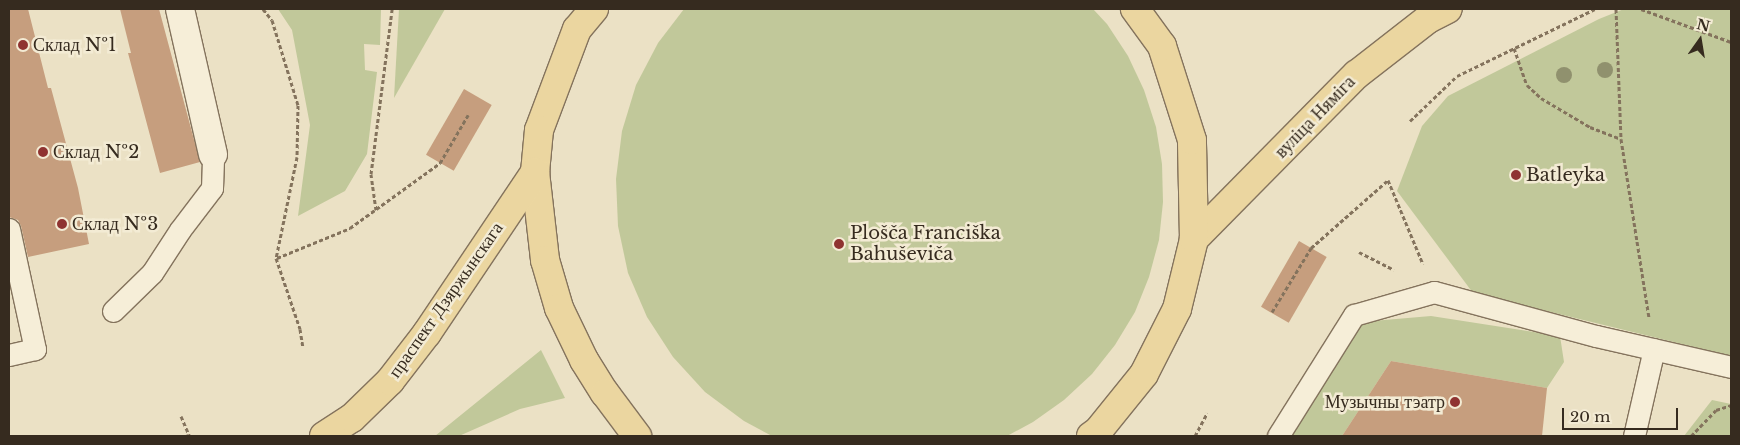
<!DOCTYPE html>
<meta charset="utf-8">
<style>
body{margin:0}
#map{position:relative;width:1740px;height:445px;overflow:hidden;background:#ebe1c5;font-family:"Libre Baskerville",serif}
div>[style]{position:absolute}
.green>*{inset:0;background:#c1c89a}
.building>*{inset:0;background:#c69e7e;transform-origin:0 0}
.path>*{height:3px;margin-top:-1.5px;transform-origin:0;background:repeating-linear-gradient(90deg,#84735d 0 4px,transparent 0 6.5px)}
.roads{filter:drop-shadow(1px 0 #84735d) drop-shadow(-1px 0 #84735d) drop-shadow(0 1px #84735d) drop-shadow(0 -1px #84735d)}
.service>*{height:21px;margin:-10.5px;padding:0 10.5px;transform-origin:10.5px;border-radius:10.5px;background:#f6eed8}
.minor>*{height:28px;margin:-14px;padding:0 14px;transform-origin:14px;border-radius:14px;background:#f6eed8}
.primary>*{height:28px;margin:-14px;padding:0 14px;transform-origin:14px;border-radius:14px;background:#ebd6a0}
.trees>*{width:16px;height:16px;margin:-8px;border-radius:50%;background:#90916e}
.dots>*{width:14px;height:14px;translate:-50% -50%;box-sizing:border-box;border:2px solid #f3ebd4;border-radius:50%}
span{translate:-50% -50%;white-space:nowrap;text-align:center;line-height:1.15;-webkit-text-stroke:5px #f3ebd4;paint-order:stroke}
.poi-label{font-size:18px;color:#362b1f}
.left{translate:0 -50%;text-align:left}
.right{translate:-100% -50%;text-align:right}
.street-label{font-size:18px;color:#362b1f}
.frame{position:absolute;inset:0;border:10px solid #362b1f;pointer-events:none}
.north{position:absolute;left:1675px;top:15px;width:50px;height:50px;-webkit-text-stroke:4px #f3ebd4;paint-order:stroke;rotate:13deg;font-size:14px;font-weight:700;line-height:20px;text-align:center;color:#362b1f}
.north::after{content:'';display:block;margin:auto;width:18px;height:22px;background:#362b1f;clip-path:polygon(50% 0,100% 100%,50% 72%,0 100%)}
.scale{position:absolute;left:1562px;top:408px;width:116px;height:22px;box-sizing:border-box;border:2px solid #362b1f;border-top:0;padding-left:6px;font-size:15px;line-height:18px;white-space:nowrap;color:#362b1f;-webkit-text-stroke:4px #f3ebd4;paint-order:stroke}
</style>
<div id="map">
<div class="green">
<i style="clip-path:polygon(278px 9px,381px 9px,380px 45px,364px 44px,365px 70px,377px 72px,367px 154px,345px 191px,298px 216px,310px 125px,292px 30px)"></i>
<i style="clip-path:polygon(399px 9px,445px 9px,394px 98px)"></i>
<i style="clip-path:polygon(684px 9px,1093px 9px,1107px 24px,1128px 56px,1144px 90px,1156px 127px,1162px 164px,1163px 202px,1159px 240px,1149px 277px,1135px 312px,1115px 345px,1092px 374px,1064px 400px,1033px 422px,1007px 436px,772px 436px,744px 421px,705px 392px,673px 357px,647px 317px,628px 273px,618px 226px,616px 179px,622px 131px,636px 85px,658px 43px)"></i>
<i style="clip-path:polygon(1624px 9px,1731px 9px,1731px 356px,1473px 293px,1397px 191px,1422px 126px,1448px 96px,1599px 19px)"></i>
<i style="clip-path:polygon(1431px 316px,1560px 336px,1564px 362px,1547px 388px,1391px 361px,1342px 436px,1288px 436px,1361px 322px)"></i>
<i style="clip-path:polygon(541px 350px,565px 398px,520px 409px,459px 436px,435px 436px)"></i>
<i style="clip-path:polygon(1712px 400px,1731px 404px,1731px 436px,1684px 436px)"></i>
</div>
<div class="building">
<i style="clip-path:polygon(9px 9px,28px 9px,48px 88px,51px 88px,78px 188px,89px 244px,28px 257px,21px 226px,18px 220px,9px 217px)"></i>
<i style="clip-path:polygon(120px 9px,159px 9px,200px 162px,160px 173px,128px 53px,131px 53px)"></i>
<i style="left:464px;top:89px;width:32px;height:76px;rotate:30deg"></i>
<i style="left:1299px;top:241px;width:32px;height:76px;rotate:30deg"></i>
<i style="clip-path:polygon(1391px 361px,1547px 388px,1542px 436px,1342px 436px)"></i>
</div>
<div class="path">
<i style="left:263px;top:9px;width:14px;rotate:51deg"></i>
<i style="left:272px;top:20px;width:89px;rotate:73deg"></i>
<i style="left:298px;top:105px;width:52px;rotate:91.1deg"></i>
<i style="left:297px;top:157px;width:103px;rotate:101.7deg"></i>
<i style="left:276px;top:258px;width:75px;rotate:71.3deg"></i>
<i style="left:300px;top:329px;width:18px;rotate:81deg"></i>
<i style="left:1616px;top:9px;width:130px;rotate:87.8deg"></i>
<i style="left:1621px;top:139px;width:180px;rotate:81.1deg"></i>
<i style="left:1641px;top:9px;width:96px;rotate:20.1deg"></i>
<i style="left:1514px;top:48px;width:39px;rotate:71deg"></i>
<i style="left:1527px;top:85px;width:19px;rotate:43deg"></i>
<i style="left:1541px;top:98px;width:57px;rotate:30.6deg"></i>
<i style="left:1590px;top:127px;width:33px;rotate:21deg"></i>
<i style="left:1410px;top:121px;width:65px;rotate:-43.8deg"></i>
<i style="left:1457px;top:76px;width:153px;rotate:-25.9deg"></i>
<i style="left:376px;top:210px;width:36px;rotate:-98deg"></i>
<i style="left:371px;top:174px;width:166px;rotate:-82.7deg"></i>
<i style="left:1359px;top:252px;width:39px;rotate:27deg"></i>
<i style="left:277px;top:258px;width:79px;rotate:-22.3deg"></i>
<i style="left:350px;top:228px;width:111px;rotate:-35.8deg"></i>
<i style="left:440px;top:163px;width:56px;rotate:-59.7deg"></i>
<i style="left:1272px;top:312px;width:75px;rotate:-58.6deg"></i>
<i style="left:1311px;top:248px;width:103px;rotate:-41.4deg"></i>
<i style="left:1388px;top:180px;width:91px;rotate:67.4deg"></i>
<i style="left:181px;top:416px;width:21px;rotate:67deg"></i>
<i style="left:189px;top:435px;width:3px;rotate:162deg"></i>
<i style="left:1195px;top:436px;width:26px;rotate:-62deg"></i>
<i style="left:1691px;top:436px;width:36px;rotate:-46deg"></i>
<i style="left:1716px;top:410px;width:16px;rotate:-18deg"></i>
</div>
<div class="roads">
<div class="service">
<i style="left:9px;top:229px;width:123px;rotate:77.8deg"></i>
<i style="left:35px;top:349px;width:27px;rotate:167deg"></i>
<i style="left:113px;top:311px;width:54px;rotate:-44.3deg"></i>
<i style="left:152px;top:273px;width:51px;rotate:-56.9deg"></i>
<i style="left:180px;top:230px;width:53px;rotate:-52.7deg"></i>
<i style="left:212px;top:188px;width:34px;rotate:-88deg"></i>
<i style="left:1278px;top:436px;width:143px;rotate:-57.9deg"></i>
<i style="left:1354px;top:315px;width:83px;rotate:-16deg"></i>
<i style="left:1434px;top:292px;width:168px;rotate:15.2deg"></i>
<i style="left:1596px;top:336px;width:139px;rotate:12.9deg"></i>
<i style="left:1634px;top:436px;width:89px;rotate:-77.1deg"></i>
</div>
<div class="minor">
<i style="left:180px;top:9px;width:149px;rotate:77.2deg"></i>
</div>
<div class="primary">
<i style="left:594px;top:9px;width:26px;rotate:130deg"></i>
<i style="left:577px;top:29px;width:108px;rotate:110.6deg"></i>
<i style="left:539px;top:130px;width:42px;rotate:95.4deg"></i>
<i style="left:535px;top:172px;width:89px;rotate:83.5deg"></i>
<i style="left:545px;top:260px;width:50px;rotate:73.7deg"></i>
<i style="left:559px;top:308px;width:58px;rotate:64.3deg"></i>
<i style="left:584px;top:360px;width:39px;rotate:58deg"></i>
<i style="left:605px;top:393px;width:54px;rotate:53.3deg"></i>
<i style="left:1194px;top:239px;width:231px;rotate:-45.4deg"></i>
<i style="left:1356px;top:75px;width:91px;rotate:-37.9deg"></i>
<i style="left:1428px;top:19px;width:22px;rotate:-27deg"></i>
<i style="left:324px;top:436px;width:33px;rotate:-33deg"></i>
<i style="left:352px;top:418px;width:53px;rotate:-44.2deg"></i>
<i style="left:390px;top:381px;width:61px;rotate:-52.4deg"></i>
<i style="left:427px;top:333px;width:194px;rotate:-56.1deg"></i>
<i style="left:1091px;top:436px;width:9px;rotate:-36deg"></i>
<i style="left:1098px;top:431px;width:73px;rotate:-51.1deg"></i>
<i style="left:1144px;top:374px;width:73px;rotate:-63.1deg"></i>
<i style="left:1177px;top:309px;width:72px;rotate:-76.3deg"></i>
<i style="left:1194px;top:239px;width:99px;rotate:-91.2deg"></i>
<i style="left:1192px;top:140px;width:99px;rotate:-107.7deg"></i>
<i style="left:1162px;top:46px;width:46px;rotate:-126.1deg"></i>
</div>
</div>
<div class="trees">
<i style="left:1605px;top:70px"></i>
<i style="left:1564px;top:75px"></i>
</div>
<div class="dots">
<i style="left:23px;top:45px;background:#8f3331"></i>
<i style="left:43px;top:152px;background:#8f3331"></i>
<i style="left:1516px;top:175px;background:#8f3331"></i>
<i style="left:62px;top:224px;background:#8f3331"></i>
<i style="left:839px;top:244px;background:#8f3331"></i>
<i style="left:1455px;top:402px;background:#8f3331"></i>
</div>
<div class="poi-label">
<span class="left" style="left:33px;top:45px">Склад №1</span>
<span class="left" style="left:53px;top:152px">Склад №2</span>
<span class="left" style="left:1526px;top:175px">Batleyka</span>
<span class="left" style="left:72px;top:224px">Склад №3</span>
<span class="left" style="left:850px;top:244px">Plošča Franciška<br>Bahuševiča</span>
<span class="right" style="left:1445px;top:402px">Музычны тэатр</span>
</div>
<div class="street-label">
<span style="left:1315px;top:117px;rotate:-46deg">вуліца Няміга</span>
<span style="left:446px;top:300px;rotate:-55deg">праспект Дзяржынскага</span>
</div>
<div class="frame"></div>
<div class="north">N</div>
<div class="scale">20 m</div>
</div>
